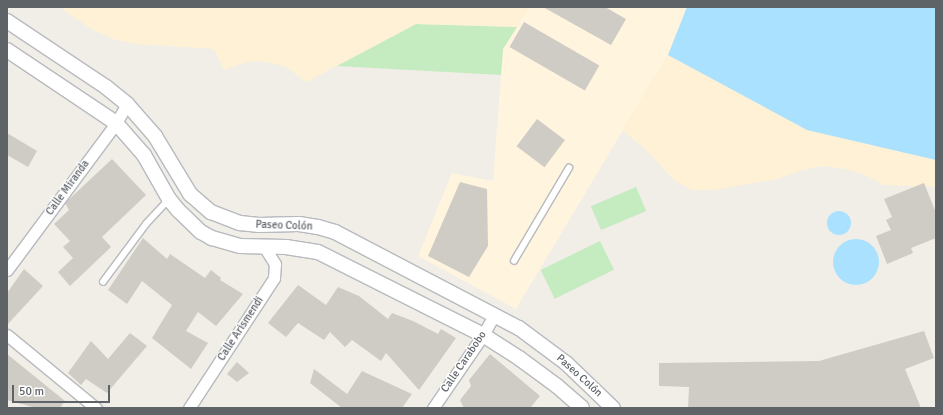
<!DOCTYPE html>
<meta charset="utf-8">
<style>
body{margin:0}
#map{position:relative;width:943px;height:415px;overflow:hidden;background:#f1eee7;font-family:Signika,sans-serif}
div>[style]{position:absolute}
.commercial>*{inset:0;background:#fff4de}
.green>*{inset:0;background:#c5ebc1;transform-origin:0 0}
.sand>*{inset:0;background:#fef1d5}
.water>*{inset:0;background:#a9e1ff}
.round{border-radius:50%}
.building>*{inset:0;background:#cfcbc5;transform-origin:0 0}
.roads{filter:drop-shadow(1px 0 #b7babe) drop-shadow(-1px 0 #b7babe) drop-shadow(0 1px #b7babe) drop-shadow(0 -1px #b7babe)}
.service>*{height:5.5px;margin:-2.75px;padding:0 2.75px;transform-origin:2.75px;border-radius:2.75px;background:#fff}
.minor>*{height:11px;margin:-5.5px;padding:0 5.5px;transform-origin:5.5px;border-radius:5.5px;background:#fff}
.tertiary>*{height:14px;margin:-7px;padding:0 7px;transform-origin:7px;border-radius:7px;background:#fff}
span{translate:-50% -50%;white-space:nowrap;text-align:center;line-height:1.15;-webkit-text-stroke:3px #fff;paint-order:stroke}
.street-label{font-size:11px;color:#5e6368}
.frame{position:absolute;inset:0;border:8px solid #5e6368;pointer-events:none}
.scale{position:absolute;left:12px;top:385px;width:98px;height:18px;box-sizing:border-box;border:2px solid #5e6368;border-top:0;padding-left:5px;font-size:12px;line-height:14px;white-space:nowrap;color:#5e6368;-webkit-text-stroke:3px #fff;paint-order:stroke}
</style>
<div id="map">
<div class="commercial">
<i style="clip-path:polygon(529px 7px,687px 7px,668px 55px,516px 309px,418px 256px,452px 173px,493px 181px,503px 49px)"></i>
</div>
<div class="green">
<i style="clip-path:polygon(416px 24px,517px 27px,503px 49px,501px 75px,337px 66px)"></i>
<i style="left:636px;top:187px;width:26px;height:49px;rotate:67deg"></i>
<i style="left:600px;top:241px;width:32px;height:66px;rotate:64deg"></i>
</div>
<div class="sand">
<i style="clip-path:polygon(59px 7px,529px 7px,517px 27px,416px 24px,306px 82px,286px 67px,263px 61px,247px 62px,224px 70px,214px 49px,135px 44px,113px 39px,93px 30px)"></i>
<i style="clip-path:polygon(668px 55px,807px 130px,936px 159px,936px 187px,883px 185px,868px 176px,846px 169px,825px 166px,803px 170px,777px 179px,714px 190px,692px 190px,675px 181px,644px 148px,622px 130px)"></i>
</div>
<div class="water">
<i style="clip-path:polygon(687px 7px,936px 7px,936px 160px,807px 130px,668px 55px)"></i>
<i class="round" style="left:827px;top:211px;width:24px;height:24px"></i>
<i class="round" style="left:833px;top:239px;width:46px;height:46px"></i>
</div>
<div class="building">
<i style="clip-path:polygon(543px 7px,605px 7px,626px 19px,611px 45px)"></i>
<i style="left:524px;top:22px;width:87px;height:29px;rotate:30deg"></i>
<i style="left:537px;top:119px;width:35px;height:34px;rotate:37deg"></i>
<i style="clip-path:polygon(7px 133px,37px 151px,28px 167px,7px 155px)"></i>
<i style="clip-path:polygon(112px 159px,146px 195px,102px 237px,111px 247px,70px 286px,58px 272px,73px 258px,63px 247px,70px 241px,54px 224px,69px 210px,65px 203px)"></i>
<i style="clip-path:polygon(460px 182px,487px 189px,488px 246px,469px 277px,428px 256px)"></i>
<i style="clip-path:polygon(924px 183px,936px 213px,936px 238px,911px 248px,913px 253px,887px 264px,876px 236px,891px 230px,886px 220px,892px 217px,884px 199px)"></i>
<i style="clip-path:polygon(143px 238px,167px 259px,170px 254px,205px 278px,211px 270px,221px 278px,220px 280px,243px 294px,216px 326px,198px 312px,186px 331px,208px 343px,191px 369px,152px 338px,172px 305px,142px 281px,127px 304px,108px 290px)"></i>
<i style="clip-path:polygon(24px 269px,43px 286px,7px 325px,7px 293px)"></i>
<i style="clip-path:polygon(298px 285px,326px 305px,338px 287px,359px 296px,388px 319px,392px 313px,413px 321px,438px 334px,441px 329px,456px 338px,419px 390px,386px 353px,381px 361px,352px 340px,345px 347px,330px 332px,324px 340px,298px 323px,286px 337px,268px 323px)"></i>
<i style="clip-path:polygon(924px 331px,934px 358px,905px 369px,921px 408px,688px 408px,689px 387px,659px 386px,659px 363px,819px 361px)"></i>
<i style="clip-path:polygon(130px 333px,147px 346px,107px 393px,86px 379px,81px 385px,68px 373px,91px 341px,108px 359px)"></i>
<i style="clip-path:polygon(7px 354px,65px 401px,60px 408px,36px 408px,7px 400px)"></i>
<i style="clip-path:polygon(490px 354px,540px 396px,530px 408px,464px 408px,460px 400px,471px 386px,469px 380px)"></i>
<i style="clip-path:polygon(237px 362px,249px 373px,237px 382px,227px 374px)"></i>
<i style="clip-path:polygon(314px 369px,347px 394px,362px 371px,412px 394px,402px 408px,342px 408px,310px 383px)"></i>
</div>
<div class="roads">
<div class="service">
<i style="left:514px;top:261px;width:108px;rotate:-59.4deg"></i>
<i style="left:103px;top:282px;width:72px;rotate:-53.4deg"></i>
<i style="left:146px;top:224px;width:34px;rotate:-47deg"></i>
</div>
<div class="minor">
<i style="left:7px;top:270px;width:183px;rotate:-53.4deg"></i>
<i style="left:116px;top:123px;width:22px;rotate:-60deg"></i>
<i style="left:7px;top:335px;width:115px;rotate:39.4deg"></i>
<i style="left:189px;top:408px;width:155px;rotate:-56.8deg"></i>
<i style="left:274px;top:278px;width:14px;rotate:-86deg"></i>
<i style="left:275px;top:264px;width:19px;rotate:-122deg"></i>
<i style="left:433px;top:408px;width:88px;rotate:-55.6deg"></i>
<i style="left:483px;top:335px;width:23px;rotate:-61deg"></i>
</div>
<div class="tertiary">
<i style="left:7px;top:21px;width:119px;rotate:33.7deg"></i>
<i style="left:106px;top:87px;width:27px;rotate:39deg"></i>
<i style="left:127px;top:104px;width:43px;rotate:48.8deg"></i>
<i style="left:155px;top:136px;width:68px;rotate:58.9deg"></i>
<i style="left:190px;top:194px;width:28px;rotate:41deg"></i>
<i style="left:211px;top:212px;width:31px;rotate:21deg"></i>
<i style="left:240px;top:223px;width:19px;rotate:6deg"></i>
<i style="left:259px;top:225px;width:40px;rotate:-1.4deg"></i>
<i style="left:299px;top:224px;width:19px;rotate:9deg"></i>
<i style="left:318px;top:227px;width:18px;rotate:16deg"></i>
<i style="left:335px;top:232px;width:208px;rotate:27.6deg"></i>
<i style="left:519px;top:328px;width:59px;rotate:36.7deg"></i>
<i style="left:566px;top:363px;width:65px;rotate:43.8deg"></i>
<i style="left:7px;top:50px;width:131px;rotate:33.8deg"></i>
<i style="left:116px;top:123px;width:43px;rotate:48.8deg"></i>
<i style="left:144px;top:155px;width:51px;rotate:60.4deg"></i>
<i style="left:169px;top:199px;width:14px;rotate:51deg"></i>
<i style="left:178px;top:210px;width:32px;rotate:44deg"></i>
<i style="left:201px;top:232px;width:13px;rotate:29deg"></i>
<i style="left:212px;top:238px;width:29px;rotate:16deg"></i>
<i style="left:240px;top:246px;width:46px;rotate:1.2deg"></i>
<i style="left:286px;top:247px;width:32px;rotate:9deg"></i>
<i style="left:318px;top:252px;width:185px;rotate:26.7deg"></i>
<i style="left:483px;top:335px;width:43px;rotate:32.6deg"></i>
<i style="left:519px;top:358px;width:47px;rotate:36.4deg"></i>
<i style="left:557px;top:386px;width:33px;rotate:41deg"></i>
</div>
</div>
<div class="street-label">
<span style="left:68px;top:188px;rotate:-54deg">Calle Miranda</span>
<span style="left:284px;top:226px;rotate:2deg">Paseo Colón</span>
<span style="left:241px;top:329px;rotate:-57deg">Calle Arismendi</span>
<span style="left:464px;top:362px;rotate:-56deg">Calle Carabobo</span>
<span style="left:579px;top:376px;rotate:42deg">Paseo Colón</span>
</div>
<div class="frame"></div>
<div class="scale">50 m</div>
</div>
